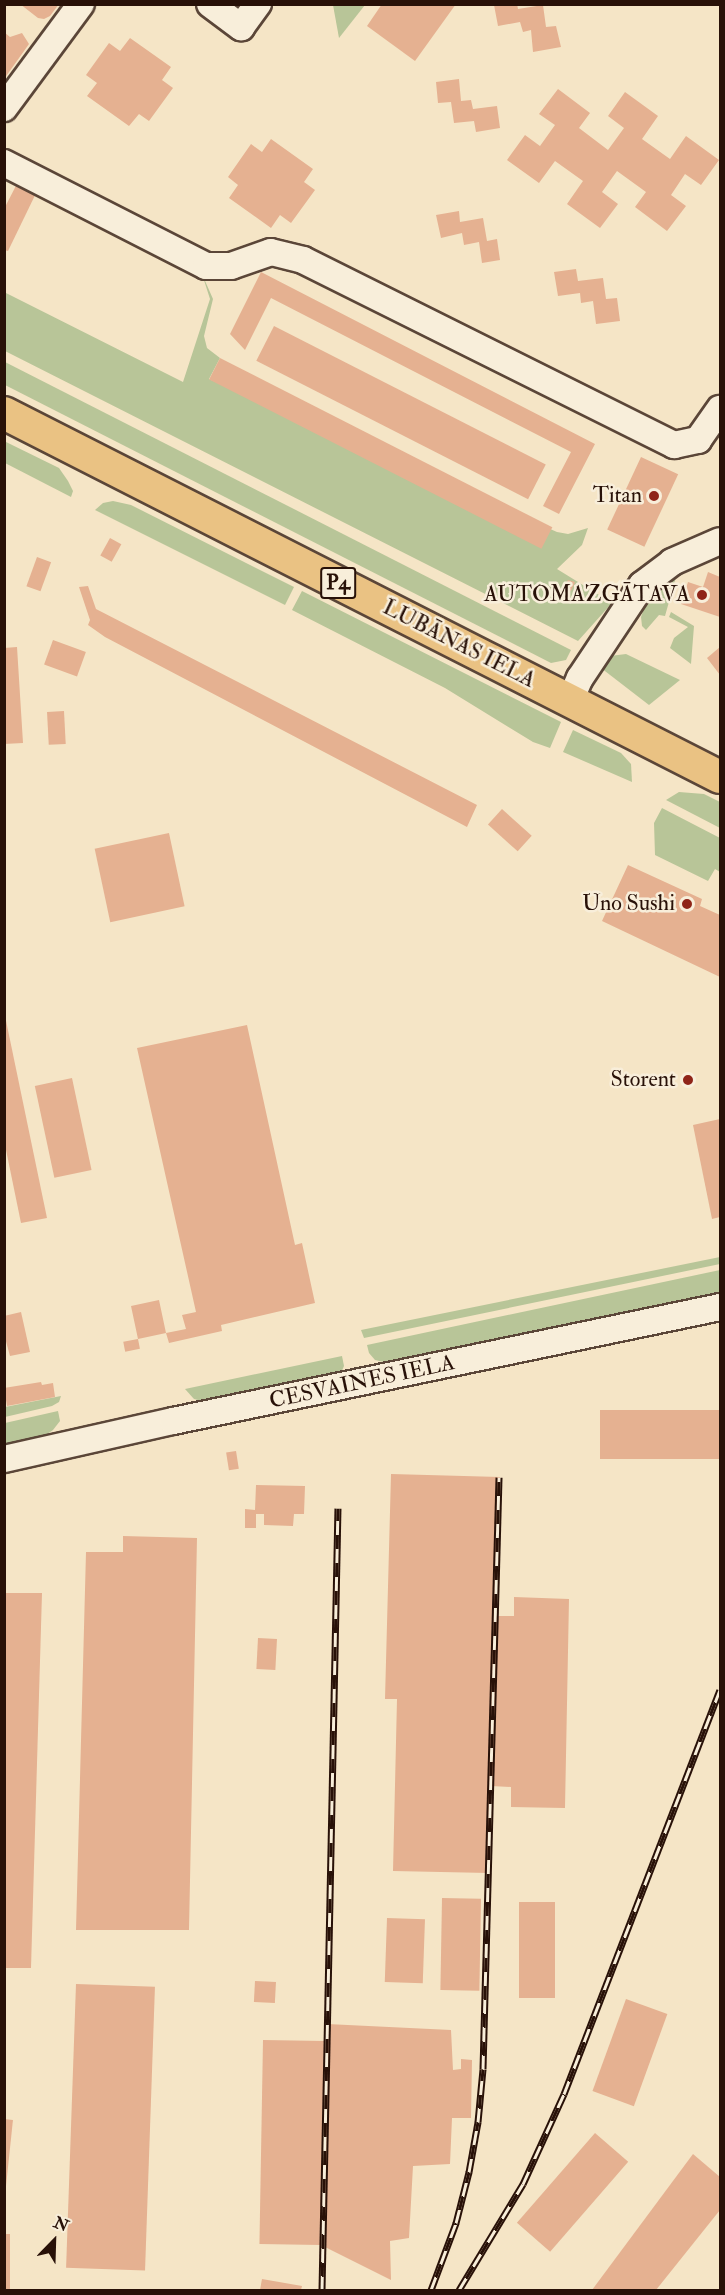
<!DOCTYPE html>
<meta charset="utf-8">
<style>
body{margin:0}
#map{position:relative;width:725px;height:2295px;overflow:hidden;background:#f5e5c6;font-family:"IM FELL Double Pica",serif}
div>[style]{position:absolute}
.green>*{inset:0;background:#b8c598}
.building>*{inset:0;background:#e5b191;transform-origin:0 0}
.roads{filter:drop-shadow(2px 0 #5b4638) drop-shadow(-2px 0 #5b4638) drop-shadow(0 2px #5b4638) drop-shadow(0 -2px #5b4638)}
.minor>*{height:26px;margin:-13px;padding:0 13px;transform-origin:13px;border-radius:13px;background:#f8eeda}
.major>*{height:32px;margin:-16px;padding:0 16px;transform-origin:16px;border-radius:16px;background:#eac283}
.rail>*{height:7px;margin-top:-3.5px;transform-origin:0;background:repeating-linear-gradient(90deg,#f8eeda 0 14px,#281108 0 28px);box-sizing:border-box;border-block:2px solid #281108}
.dots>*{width:16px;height:16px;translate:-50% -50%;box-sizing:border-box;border:3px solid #f8eeda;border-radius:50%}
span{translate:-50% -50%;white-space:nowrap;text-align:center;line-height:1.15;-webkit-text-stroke:5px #f8eeda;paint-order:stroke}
.shield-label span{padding:2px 4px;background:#f8eeda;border:2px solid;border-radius:4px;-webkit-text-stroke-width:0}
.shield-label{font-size:21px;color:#281108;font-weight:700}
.poi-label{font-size:22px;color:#281108}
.right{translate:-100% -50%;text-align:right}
.street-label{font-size:22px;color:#281108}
.frame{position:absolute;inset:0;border:6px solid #281108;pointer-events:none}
.north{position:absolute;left:24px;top:2211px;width:60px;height:60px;-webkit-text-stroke:4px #f8eeda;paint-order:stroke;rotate:23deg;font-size:16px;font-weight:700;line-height:24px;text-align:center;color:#281108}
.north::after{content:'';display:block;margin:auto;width:21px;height:27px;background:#281108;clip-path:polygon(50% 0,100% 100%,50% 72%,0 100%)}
</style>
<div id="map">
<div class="green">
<i style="clip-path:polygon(333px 5px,365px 5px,339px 38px)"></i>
<i style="clip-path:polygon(202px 274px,213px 299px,204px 336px,207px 348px,220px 358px,209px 379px,557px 532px,568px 534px,588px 528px,582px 545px,557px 569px,612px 603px,578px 641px,5px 351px,4px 292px,183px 382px,210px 299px)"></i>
<i style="clip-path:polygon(5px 362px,571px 650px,566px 660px,551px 663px,5px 385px)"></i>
<i style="clip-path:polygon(4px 441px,59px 468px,68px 481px,73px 491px,71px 497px,5px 463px)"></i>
<i style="clip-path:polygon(113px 501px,131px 505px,294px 587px,285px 605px,95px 510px,103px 503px)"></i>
<i style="clip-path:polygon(676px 577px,665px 616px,659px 615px,646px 630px,642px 626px,641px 617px,645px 606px,658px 588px)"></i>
<i style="clip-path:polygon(302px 591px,561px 722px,550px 748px,533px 742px,445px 688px,292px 610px)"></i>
<i style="clip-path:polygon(671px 612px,694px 626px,691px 664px,670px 648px,674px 638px,688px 627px,669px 617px)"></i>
<i style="clip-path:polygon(626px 654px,680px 680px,649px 705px,601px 668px,610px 656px)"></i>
<i style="clip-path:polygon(573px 730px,621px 753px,631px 764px,632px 782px,563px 752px)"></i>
<i style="clip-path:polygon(679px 792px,704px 794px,720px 802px,720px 828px,666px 800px)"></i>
<i style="clip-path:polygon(662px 808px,720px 838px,720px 872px,715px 869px,708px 881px,655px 855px,654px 823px)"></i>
<i style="clip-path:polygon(720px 1257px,720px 1264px,364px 1338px,361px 1330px)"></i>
<i style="clip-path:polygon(720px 1270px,720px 1292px,388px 1363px,375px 1360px,369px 1353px,367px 1345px)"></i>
<i style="clip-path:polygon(342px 1356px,344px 1366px,341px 1373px,206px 1402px,194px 1399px,185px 1389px)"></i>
<i style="clip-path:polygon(61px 1396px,59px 1402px,52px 1406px,5px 1417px,5px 1407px)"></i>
<i style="clip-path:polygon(58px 1411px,60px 1421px,53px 1430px,43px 1437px,5px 1445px,5px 1423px)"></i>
</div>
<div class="building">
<i style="clip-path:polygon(20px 4px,59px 4px,50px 16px,44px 19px,38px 18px)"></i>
<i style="clip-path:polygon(382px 4px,456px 4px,415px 61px,367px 26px)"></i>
<i style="clip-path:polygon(517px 4px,518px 9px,543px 5px,546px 27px,556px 26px,561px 47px,533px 52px,531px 30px,523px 32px,520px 22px,498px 26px,494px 5px)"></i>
<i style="clip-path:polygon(4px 32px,10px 37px,22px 33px,29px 44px,4px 79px)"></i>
<i style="clip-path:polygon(130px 38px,171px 67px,162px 80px,173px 88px,149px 121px,139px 114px,129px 126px,87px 96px,97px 83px,86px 75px,109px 43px,120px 51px)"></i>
<i style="clip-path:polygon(459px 79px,461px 101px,471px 100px,473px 109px,497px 106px,500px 128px,476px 132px,474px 121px,454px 123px,451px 102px,438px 103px,436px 82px)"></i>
<i style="clip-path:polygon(558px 89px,590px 113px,579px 128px,608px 150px,624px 128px,608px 116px,625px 92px,658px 116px,642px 139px,670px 159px,686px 136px,719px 160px,701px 185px,685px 174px,671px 195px,686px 206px,667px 231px,635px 207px,646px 192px,617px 171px,602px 192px,618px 204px,600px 228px,567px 204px,583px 181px,555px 161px,539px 183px,507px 160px,525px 135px,540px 146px,555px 125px,539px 114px)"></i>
<i style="clip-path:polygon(271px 139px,313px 169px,304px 182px,315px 190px,291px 223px,280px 215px,271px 228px,229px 198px,238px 185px,228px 177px,251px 144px,262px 152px)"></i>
<i style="clip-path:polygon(21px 176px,40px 185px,8px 251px,4px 250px,4px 209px)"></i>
<i style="clip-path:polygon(459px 211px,460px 222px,483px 218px,487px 241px,497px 239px,500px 260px,482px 263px,479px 242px,464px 245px,462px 233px,441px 238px,436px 215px)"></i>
<i style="clip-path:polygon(576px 269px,578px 281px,603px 278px,606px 299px,617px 298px,620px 321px,596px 324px,593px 301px,581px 303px,580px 293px,558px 296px,554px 272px)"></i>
<i style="clip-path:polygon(261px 272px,595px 444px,559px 514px,543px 506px,571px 452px,271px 298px,245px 350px,230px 334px)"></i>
<i style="left:274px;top:326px;width:305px;height:39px;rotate:27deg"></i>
<i style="left:220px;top:358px;width:373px;height:24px;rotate:27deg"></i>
<i style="left:641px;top:457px;width:41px;height:80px;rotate:25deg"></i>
<i style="left:110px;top:538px;width:13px;height:20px;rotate:29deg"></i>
<i style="left:37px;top:557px;width:15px;height:31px;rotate:20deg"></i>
<i style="clip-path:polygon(708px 572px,720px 577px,720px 617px,681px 604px,688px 582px,703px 587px)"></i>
<i style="clip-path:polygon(568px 580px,575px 582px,571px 591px,564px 588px)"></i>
<i style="clip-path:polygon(88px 586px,96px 609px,477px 805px,467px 827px,105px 637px,88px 625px,90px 620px,79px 587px)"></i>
<i style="left:53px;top:640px;width:35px;height:26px;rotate:20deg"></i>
<i style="clip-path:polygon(17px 647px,23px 743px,4px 744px,4px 648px)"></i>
<i style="clip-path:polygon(720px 647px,720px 675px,707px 658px)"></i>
<i style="left:64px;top:711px;width:33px;height:17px;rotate:87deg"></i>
<i style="left:502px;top:809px;width:40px;height:21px;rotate:42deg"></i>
<i style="left:169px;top:833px;width:75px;height:76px;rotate:78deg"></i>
<i style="clip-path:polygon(628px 865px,702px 899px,700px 906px,720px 915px,720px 977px,602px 921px)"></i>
<i style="clip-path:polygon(4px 1011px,47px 1218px,21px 1223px,4px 1140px)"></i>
<i style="clip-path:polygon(247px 1025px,295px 1245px,302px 1243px,315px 1303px,221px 1325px,222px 1331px,169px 1343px,166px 1333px,138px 1339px,131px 1306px,159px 1300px,166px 1333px,186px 1329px,182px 1315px,196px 1312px,137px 1048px)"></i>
<i style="left:72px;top:1078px;width:94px;height:38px;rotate:78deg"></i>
<i style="clip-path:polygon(720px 1119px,720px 1217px,712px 1219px,693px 1125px)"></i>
<i style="clip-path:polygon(21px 1312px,30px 1352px,10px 1356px,4px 1334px,4px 1316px)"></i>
<i style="left:138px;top:1339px;width:10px;height:15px;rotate:79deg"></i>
<i style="clip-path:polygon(41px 1382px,42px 1385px,53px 1383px,55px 1397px,7px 1406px,4px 1388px)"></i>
<i style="left:720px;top:1410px;width:49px;height:120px;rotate:90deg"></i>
<i style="left:236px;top:1451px;width:18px;height:10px;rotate:81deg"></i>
<i style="clip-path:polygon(391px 1474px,500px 1477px,496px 1616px,514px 1616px,514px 1597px,569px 1599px,565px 1808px,511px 1807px,511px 1787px,491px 1786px,489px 1873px,393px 1871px,397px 1699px,385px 1699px)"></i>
<i style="clip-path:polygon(256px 1485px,305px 1486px,304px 1514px,294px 1514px,293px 1526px,264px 1525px,264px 1514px,256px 1514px,256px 1528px,245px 1528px,245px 1509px,255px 1510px)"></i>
<i style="clip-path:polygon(123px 1536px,197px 1538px,189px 1930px,76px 1930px,86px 1552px,123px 1552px)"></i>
<i style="clip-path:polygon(4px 1593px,42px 1593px,31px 1968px,4px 1968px)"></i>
<i style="left:258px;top:1638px;width:19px;height:31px;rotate:3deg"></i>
<i style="left:442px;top:1898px;width:39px;height:92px;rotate:1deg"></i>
<i style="left:519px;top:1902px;width:36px;height:96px"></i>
<i style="left:387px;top:1918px;width:38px;height:64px;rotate:2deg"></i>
<i style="left:255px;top:1981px;width:21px;height:21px;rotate:3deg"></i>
<i style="left:76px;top:1984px;width:79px;height:284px;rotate:2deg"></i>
<i style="left:626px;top:1999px;width:44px;height:98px;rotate:20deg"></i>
<i style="clip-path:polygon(327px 2024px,451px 2030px,453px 2070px,461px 2069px,461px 2059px,472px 2060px,471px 2118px,452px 2118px,450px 2164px,413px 2166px,409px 2238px,390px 2241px,391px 2280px,325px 2247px)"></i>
<i style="left:263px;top:2040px;width:61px;height:204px;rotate:1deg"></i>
<i style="left:4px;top:2119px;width:9px;height:113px;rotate:6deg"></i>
<i style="left:595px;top:2133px;width:44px;height:119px;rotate:41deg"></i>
<i style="clip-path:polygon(693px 2154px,720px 2177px,720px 2210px,656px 2290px,592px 2290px)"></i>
<i style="left:4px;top:2234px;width:6px;height:56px"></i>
<i style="clip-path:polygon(262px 2279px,302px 2286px,301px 2290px,260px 2290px)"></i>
</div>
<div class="roads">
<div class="minor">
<i style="left:210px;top:4px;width:39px;rotate:37deg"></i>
<i style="left:241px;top:27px;width:29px;rotate:-54deg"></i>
<i style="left:4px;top:108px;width:129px;rotate:-53.5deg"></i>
<i style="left:4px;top:163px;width:227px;rotate:27deg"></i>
<i style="left:206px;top:266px;width:25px"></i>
<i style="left:231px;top:266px;width:42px;rotate:-19.3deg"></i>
<i style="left:271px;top:252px;width:33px;rotate:14deg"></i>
<i style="left:303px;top:260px;width:415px;rotate:26.5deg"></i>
<i style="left:674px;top:445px;width:25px;rotate:-12deg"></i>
<i style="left:698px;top:440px;width:38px;rotate:-55deg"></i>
<i style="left:570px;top:701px;width:25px;rotate:-67deg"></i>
<i style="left:580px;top:678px;width:112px;rotate:-56.3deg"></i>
<i style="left:642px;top:585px;width:38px;rotate:-37deg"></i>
<i style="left:672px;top:562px;width:52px;rotate:-23.6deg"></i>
<i style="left:4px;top:1459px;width:173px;rotate:-12.7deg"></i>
<i style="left:173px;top:1421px;width:559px;rotate:-11.77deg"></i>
</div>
<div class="major">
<i style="left:4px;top:413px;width:803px;rotate:26.95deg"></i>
</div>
</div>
<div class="rail">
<i style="left:322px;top:2290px;width:782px;rotate:-88.83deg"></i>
<i style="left:431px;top:2290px;width:72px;rotate:-69.5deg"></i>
<i style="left:456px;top:2223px;width:53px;rotate:-75.7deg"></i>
<i style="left:469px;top:2172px;width:51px;rotate:-79.8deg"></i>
<i style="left:478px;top:2122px;width:53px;rotate:-84.6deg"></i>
<i style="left:483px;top:2069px;width:592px;rotate:-88.45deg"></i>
<i style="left:459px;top:2290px;width:124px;rotate:-58.9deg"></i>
<i style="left:523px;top:2184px;width:99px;rotate:-65.5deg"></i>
<i style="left:564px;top:2094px;width:433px;rotate:-68.9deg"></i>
</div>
<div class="dots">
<i style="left:654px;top:496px;background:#8f2418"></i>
<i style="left:702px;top:595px;background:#8f2418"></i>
<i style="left:687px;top:904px;background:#8f2418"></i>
<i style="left:688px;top:1080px;background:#8f2418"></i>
</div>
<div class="shield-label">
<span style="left:338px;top:583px">P4</span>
</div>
<div class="poi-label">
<span class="right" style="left:642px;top:496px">Titan</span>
<span class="right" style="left:690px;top:595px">AUTOMAZGĀTAVA</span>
<span class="right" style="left:675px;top:904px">Uno Sushi</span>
<span class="right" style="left:676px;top:1080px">Storent</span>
</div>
<div class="street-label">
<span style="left:459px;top:644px;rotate:27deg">LUBĀNAS IELA</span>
<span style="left:362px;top:1382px;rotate:-12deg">CESVAINES IELA</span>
</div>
<div class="frame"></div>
<div class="north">N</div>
</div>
